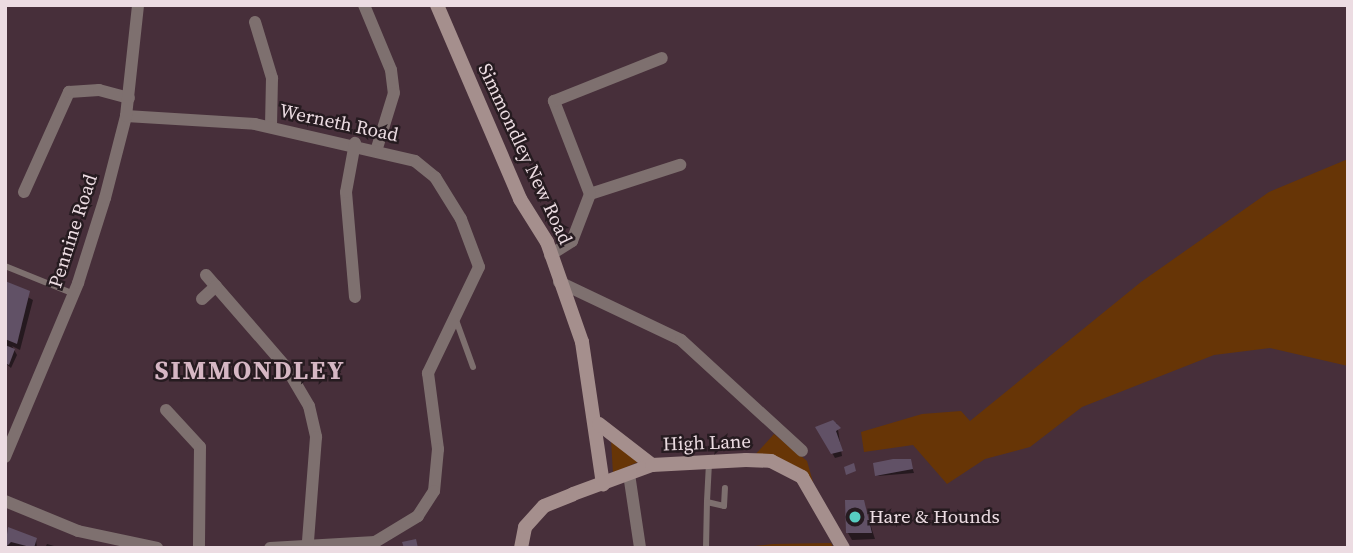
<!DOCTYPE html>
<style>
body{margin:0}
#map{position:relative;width:1353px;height:553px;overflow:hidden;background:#472f3a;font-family:"Source Serif 4",serif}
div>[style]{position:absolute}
.green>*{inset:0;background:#673506}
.shadow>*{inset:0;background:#0007}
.building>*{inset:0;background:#615166}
.lane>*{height:6px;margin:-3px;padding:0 3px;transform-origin:3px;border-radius:3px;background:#7e706f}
.street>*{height:12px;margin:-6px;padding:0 6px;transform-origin:6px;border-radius:6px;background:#7e706f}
.secondary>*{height:14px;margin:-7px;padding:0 7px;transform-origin:7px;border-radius:7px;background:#a58f8d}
.dots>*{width:19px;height:19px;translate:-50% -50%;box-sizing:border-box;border:4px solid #261b20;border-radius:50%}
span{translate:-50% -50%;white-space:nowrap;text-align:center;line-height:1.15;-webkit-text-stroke:5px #261b20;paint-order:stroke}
.street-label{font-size:19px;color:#ecdce2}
.poi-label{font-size:19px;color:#ecdce2}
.left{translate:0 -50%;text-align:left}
.district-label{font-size:26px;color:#d6b7c4;font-weight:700;letter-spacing:2px}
.frame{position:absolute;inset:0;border:7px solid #ecdce2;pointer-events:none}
</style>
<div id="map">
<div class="green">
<i style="clip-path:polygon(1348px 159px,1348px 366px,1270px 348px,1214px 355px,1082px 407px,1030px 447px,985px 459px,947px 484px,913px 445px,864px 452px,861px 432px,922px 414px,961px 411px,970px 421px,1141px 282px,1269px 192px)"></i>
<i style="clip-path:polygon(774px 434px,807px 461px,813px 482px,782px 459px,753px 457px)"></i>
<i style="clip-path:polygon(611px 440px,638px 462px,613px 473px)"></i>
<i style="clip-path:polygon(831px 543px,834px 548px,735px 548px,773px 544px)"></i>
</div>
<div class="shadow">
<i style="clip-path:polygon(5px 285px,33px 300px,20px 350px,12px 346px,17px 355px,11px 368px,5px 363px)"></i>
<i style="clip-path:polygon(837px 423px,842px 456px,835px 458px,818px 428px)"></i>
<i style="clip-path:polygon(910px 461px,914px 473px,877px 476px)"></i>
<i style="clip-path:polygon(863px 502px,875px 539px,852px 540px,848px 533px)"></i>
<i style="clip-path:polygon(8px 529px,36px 540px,37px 548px,5px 548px)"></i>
<i style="clip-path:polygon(47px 544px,61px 548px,45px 548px)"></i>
</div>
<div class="building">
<i style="clip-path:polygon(5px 281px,30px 291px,17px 344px,5px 339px)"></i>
<i style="clip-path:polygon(5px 345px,15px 349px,9px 365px,5px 363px)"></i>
<i style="clip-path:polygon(833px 420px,841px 428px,836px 431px,843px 451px,831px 454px,815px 427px)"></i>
<i style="clip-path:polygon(893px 459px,911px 459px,913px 469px,875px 476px,873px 463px)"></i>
<i style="clip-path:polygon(854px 463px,856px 471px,846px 475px,844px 467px)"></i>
<i style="clip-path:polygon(845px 500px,864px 500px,872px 533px,846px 533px)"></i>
<i style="clip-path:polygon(8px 527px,37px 538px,34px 548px,11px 542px,5px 548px)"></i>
<i style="clip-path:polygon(416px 539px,418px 548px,404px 548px,402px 542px)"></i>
</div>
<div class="lane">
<i style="left:5px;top:266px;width:74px;rotate:22.1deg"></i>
<i style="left:456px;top:320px;width:50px;rotate:70.1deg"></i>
<i style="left:709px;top:463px;width:39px;rotate:93deg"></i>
<i style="left:707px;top:502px;width:17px;rotate:13deg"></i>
<i style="left:724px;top:506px;width:18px;rotate:-87deg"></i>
<i style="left:706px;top:548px;width:46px;rotate:-88.8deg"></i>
</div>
<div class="street">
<i style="left:364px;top:5px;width:70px;rotate:67.4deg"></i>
<i style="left:391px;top:70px;width:23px;rotate:83deg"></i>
<i style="left:394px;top:93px;width:58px;rotate:107.2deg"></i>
<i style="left:255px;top:22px;width:59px;rotate:73.1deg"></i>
<i style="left:272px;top:78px;width:49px;rotate:91.2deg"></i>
<i style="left:126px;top:116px;width:129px;rotate:3.5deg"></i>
<i style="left:255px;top:124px;width:164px;rotate:13deg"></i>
<i style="left:415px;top:161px;width:26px;rotate:39deg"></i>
<i style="left:435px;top:177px;width:49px;rotate:58.2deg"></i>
<i style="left:461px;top:219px;width:51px;rotate:69.4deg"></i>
<i style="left:479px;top:267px;width:118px;rotate:115.7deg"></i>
<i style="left:428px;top:373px;width:77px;rotate:82.5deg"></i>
<i style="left:438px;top:449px;width:42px;rotate:95.4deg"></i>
<i style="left:434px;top:491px;width:30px;rotate:123deg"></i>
<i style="left:418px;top:516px;width:50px;rotate:148.8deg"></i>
<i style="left:375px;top:542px;width:105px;rotate:176.7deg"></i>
<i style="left:24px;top:192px;width:110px;rotate:-65.8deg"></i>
<i style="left:69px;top:92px;width:30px;rotate:-4deg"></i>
<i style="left:99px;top:90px;width:31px;rotate:15deg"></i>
<i style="left:590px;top:194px;width:95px;rotate:-17.9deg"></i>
<i style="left:550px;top:255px;width:26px;rotate:-32deg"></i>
<i style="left:572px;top:241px;width:50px;rotate:-69deg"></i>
<i style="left:590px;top:194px;width:100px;rotate:-111.2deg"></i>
<i style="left:554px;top:101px;width:116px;rotate:-21.7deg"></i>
<i style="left:206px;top:275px;width:122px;rotate:49deg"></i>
<i style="left:286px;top:367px;width:45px;rotate:59.5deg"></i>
<i style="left:309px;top:406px;width:32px;rotate:77deg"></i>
<i style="left:316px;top:437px;width:105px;rotate:94.4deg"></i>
<i style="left:559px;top:282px;width:135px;rotate:25.4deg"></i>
<i style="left:681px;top:340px;width:164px;rotate:42.5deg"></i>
<i style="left:355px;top:297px;width:105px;rotate:-94.9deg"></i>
<i style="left:346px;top:192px;width:50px;rotate:-79.6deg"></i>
<i style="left:202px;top:299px;width:19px;rotate:-43deg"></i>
<i style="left:166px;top:410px;width:50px;rotate:47.4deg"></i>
<i style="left:200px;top:447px;width:101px;rotate:90.6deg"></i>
<i style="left:5px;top:457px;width:189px;rotate:-67.2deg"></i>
<i style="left:78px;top:283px;width:89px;rotate:-72.4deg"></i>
<i style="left:105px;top:198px;width:85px;rotate:-75.6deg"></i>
<i style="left:126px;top:116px;width:112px;rotate:-83.8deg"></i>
<i style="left:629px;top:474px;width:75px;rotate:81.5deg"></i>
<i style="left:5px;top:501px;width:79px;rotate:22.3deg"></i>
<i style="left:78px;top:531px;width:81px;rotate:12.1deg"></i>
</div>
<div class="secondary">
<i style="left:437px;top:5px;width:211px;rotate:66.8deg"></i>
<i style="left:520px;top:199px;width:51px;rotate:57.9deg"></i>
<i style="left:547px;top:242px;width:106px;rotate:70.7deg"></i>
<i style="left:582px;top:342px;width:144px;rotate:81.6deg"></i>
<i style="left:599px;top:424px;width:67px;rotate:37.7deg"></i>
<i style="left:521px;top:548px;width:21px;rotate:-79deg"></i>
<i style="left:525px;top:527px;width:28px;rotate:-48deg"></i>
<i style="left:544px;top:506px;width:31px;rotate:-22deg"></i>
<i style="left:573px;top:494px;width:84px;rotate:-20.2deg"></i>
<i style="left:652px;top:465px;width:94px;rotate:-3deg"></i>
<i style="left:746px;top:460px;width:25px;rotate:2deg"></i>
<i style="left:771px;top:461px;width:35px;rotate:27deg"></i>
<i style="left:802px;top:477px;width:82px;rotate:60deg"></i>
</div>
<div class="dots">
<i style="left:855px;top:517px;background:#57cec2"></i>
</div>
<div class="street-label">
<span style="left:339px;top:123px;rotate:12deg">Werneth Road</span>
<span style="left:525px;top:154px;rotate:65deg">Simmondley New Road</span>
<span style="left:73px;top:231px;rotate:-72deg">Pennine Road</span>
<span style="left:707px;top:443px;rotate:-2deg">High Lane</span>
</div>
<div class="poi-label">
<span class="left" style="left:869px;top:517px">Hare &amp; Hounds</span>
</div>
<div class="district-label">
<span style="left:250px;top:371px">SIMMONDLEY</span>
</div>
<div class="frame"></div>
</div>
